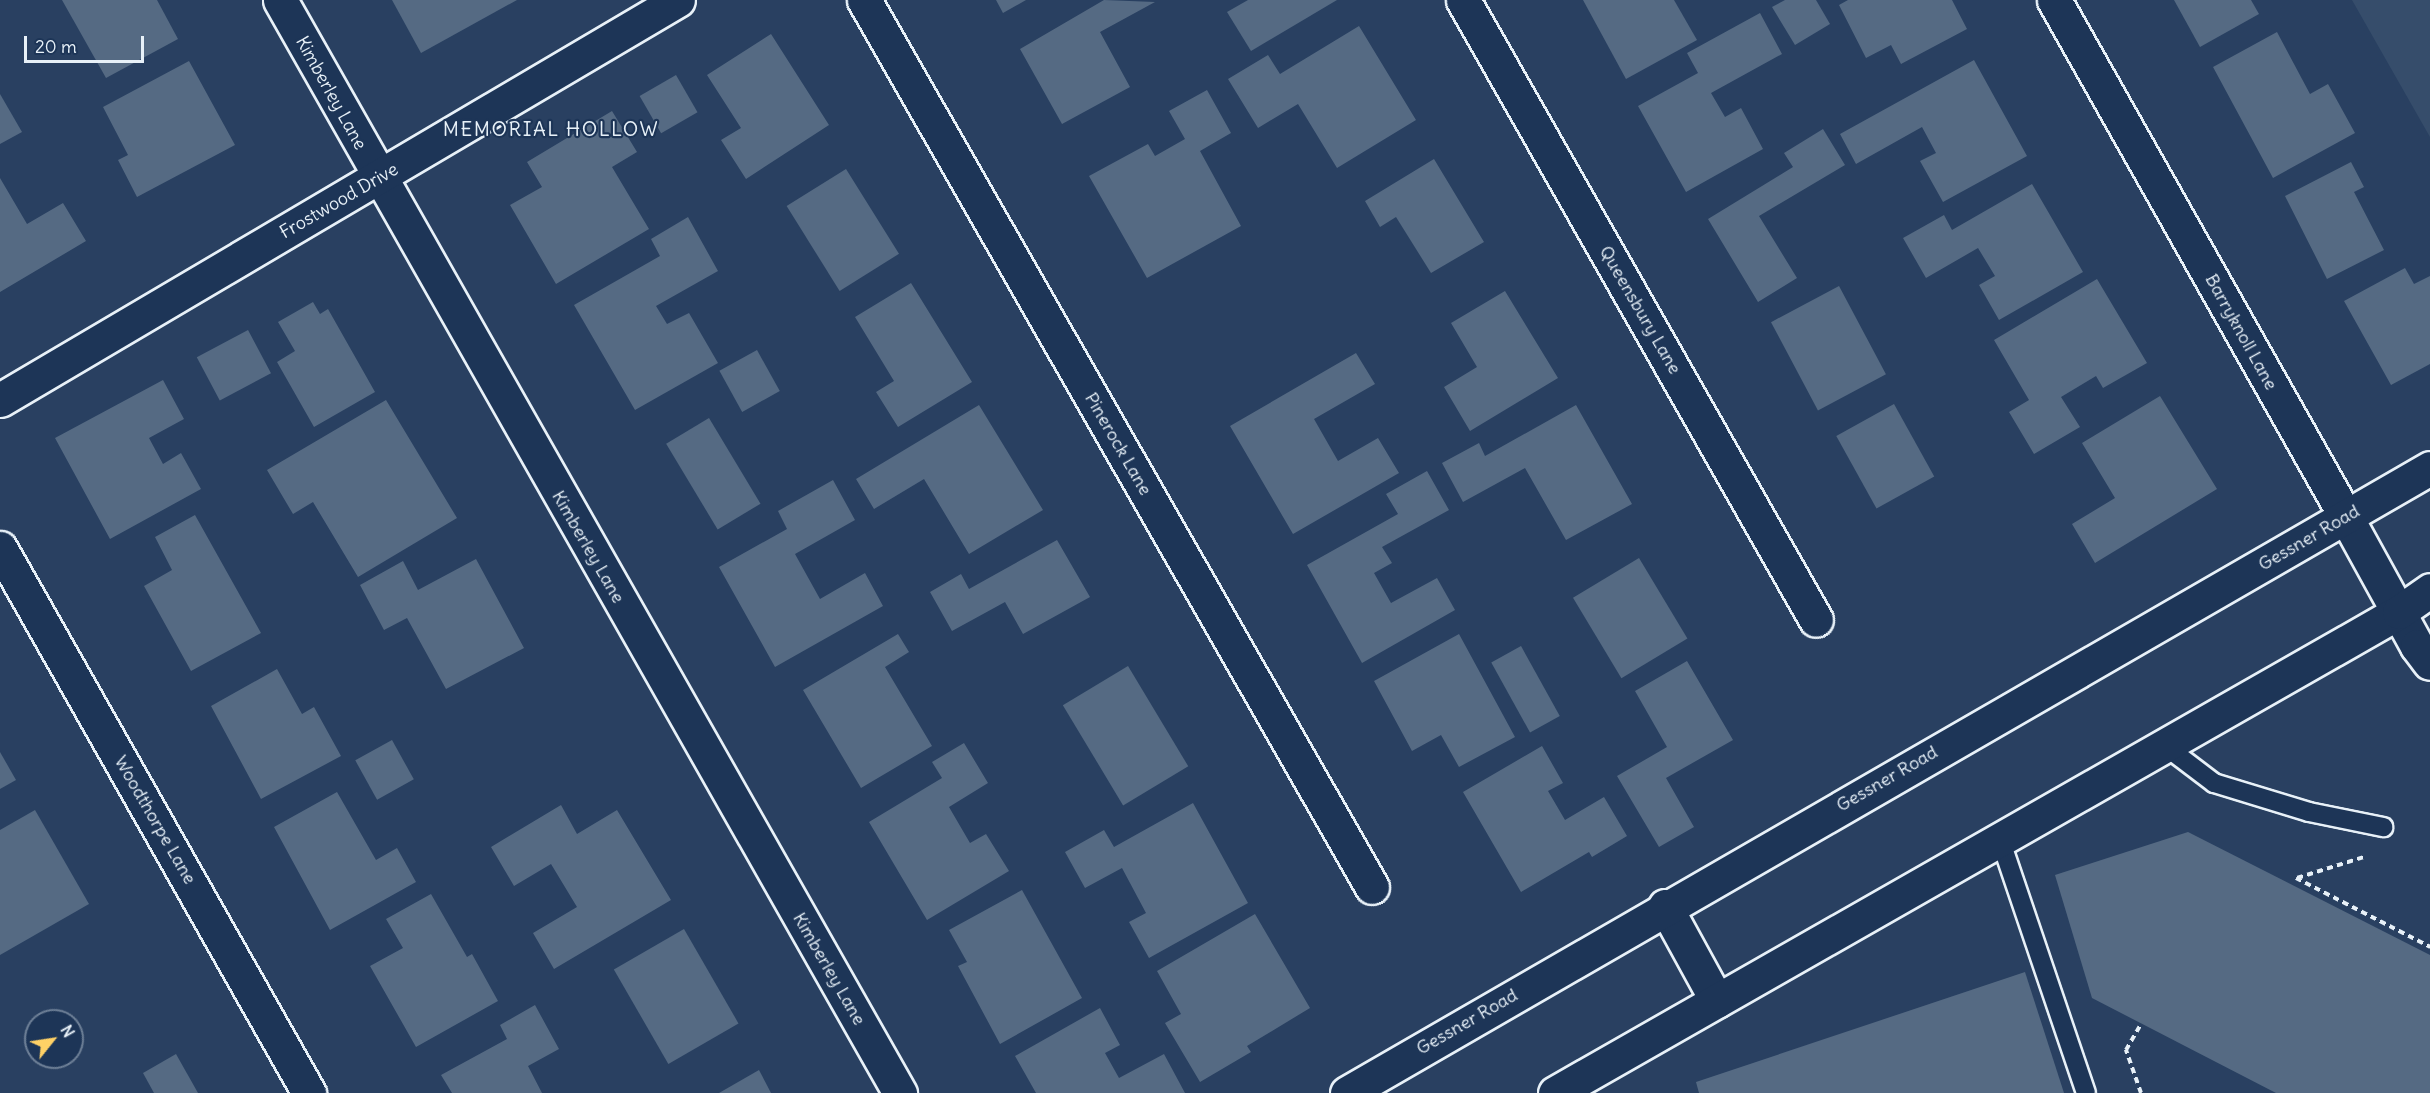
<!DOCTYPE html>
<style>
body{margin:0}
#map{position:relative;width:2430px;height:1093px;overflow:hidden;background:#294061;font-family:Delius,sans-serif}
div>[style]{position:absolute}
.built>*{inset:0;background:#364d6b}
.building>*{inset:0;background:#556a83;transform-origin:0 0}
.path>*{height:4px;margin-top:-2px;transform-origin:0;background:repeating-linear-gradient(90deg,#e8f1f8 0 6px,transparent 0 10.5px)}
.roads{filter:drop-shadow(2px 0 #e8f1f8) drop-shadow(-2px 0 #e8f1f8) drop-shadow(0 2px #e8f1f8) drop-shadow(0 -2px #e8f1f8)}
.lane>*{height:18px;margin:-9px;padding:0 9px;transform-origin:9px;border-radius:9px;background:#1d3557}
.street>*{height:33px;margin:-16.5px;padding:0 16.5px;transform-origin:16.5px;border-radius:16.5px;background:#1d3557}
.secondary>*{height:33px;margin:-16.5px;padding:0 16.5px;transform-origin:16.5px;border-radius:16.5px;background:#1d3557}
span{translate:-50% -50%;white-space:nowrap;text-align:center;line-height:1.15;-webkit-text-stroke:4.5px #1d3557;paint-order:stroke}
.street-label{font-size:18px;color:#e8f1f8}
.neighbourhood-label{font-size:20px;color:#e8f1f8;letter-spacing:1.5px}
.north{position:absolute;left:24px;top:1009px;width:60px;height:60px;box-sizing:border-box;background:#1d3557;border:2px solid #6e8097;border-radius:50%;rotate:60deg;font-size:16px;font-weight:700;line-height:24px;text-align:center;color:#e8f1f8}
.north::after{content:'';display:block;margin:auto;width:21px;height:27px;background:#ffd166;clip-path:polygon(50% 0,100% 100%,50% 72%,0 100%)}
.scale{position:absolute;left:24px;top:36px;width:120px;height:27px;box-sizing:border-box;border:3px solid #e8f1f8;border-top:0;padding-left:8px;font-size:18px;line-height:21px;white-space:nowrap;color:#e8f1f8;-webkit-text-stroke:4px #1d3557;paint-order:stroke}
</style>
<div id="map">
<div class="built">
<i style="clip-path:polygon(2352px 0,2430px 0,2430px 137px)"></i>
</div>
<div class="building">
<i style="clip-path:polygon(62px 0,157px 0,178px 39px,106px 78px)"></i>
<i style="clip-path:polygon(392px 0,517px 0,421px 53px)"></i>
<i style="clip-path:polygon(996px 0,1026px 0,1003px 13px)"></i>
<i style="clip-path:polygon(1104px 0,1155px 2px,1100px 32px,1130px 87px,1062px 124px,1020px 49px)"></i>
<i style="clip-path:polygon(1248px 0,1337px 0,1251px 51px,1227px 12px)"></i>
<i style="clip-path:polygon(1583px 0,1674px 0,1697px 40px,1626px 79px)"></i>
<i style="clip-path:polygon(1785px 0,1816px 0,1830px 24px,1795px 45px,1772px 7px)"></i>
<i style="clip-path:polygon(1848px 0,1952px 0,1967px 29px,1901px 64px,1891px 45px,1866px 58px,1839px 5px)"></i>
<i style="clip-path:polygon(2174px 0,2251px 0,2259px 14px,2200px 47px)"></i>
<i style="clip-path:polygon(1760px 13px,1782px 54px,1711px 93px,1725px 117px,1741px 108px,1763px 149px,1686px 192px,1638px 106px,1698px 73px,1687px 53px)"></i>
<i style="clip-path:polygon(1359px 26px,1416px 120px,1337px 168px,1298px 104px,1258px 128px,1228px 79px,1268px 55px,1280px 74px)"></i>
<i style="clip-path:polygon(2277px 32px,2310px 94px,2328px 84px,2355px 133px,2273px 178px,2213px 67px)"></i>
<i style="clip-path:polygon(771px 34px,829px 125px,746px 179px,721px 140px,741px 128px,707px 75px)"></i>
<i style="clip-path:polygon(1974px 60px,2027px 156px,1943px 202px,1920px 161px,1936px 153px,1922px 127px,1856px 164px,1840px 134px)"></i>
<i style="clip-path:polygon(189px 61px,235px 145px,137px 197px,118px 160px,128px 155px,103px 107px)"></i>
<i style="left:676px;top:75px;width:43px;height:42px;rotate:60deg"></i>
<i style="clip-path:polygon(1207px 90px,1231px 133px,1200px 151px,1241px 226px,1147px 278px,1089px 176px,1148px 144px,1155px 156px,1185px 139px,1169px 111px)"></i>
<i style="clip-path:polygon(0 94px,22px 132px,0 144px)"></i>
<i style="clip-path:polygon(612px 111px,637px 152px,612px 167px,649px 229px,556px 284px,510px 205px,542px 187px,527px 162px)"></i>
<i style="clip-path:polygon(1823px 129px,1845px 165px,1759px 216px,1797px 278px,1758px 302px,1708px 219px,1793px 167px,1784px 153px)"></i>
<i style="clip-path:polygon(1434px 159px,1484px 242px,1431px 273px,1396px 217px,1380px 227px,1365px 201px)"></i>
<i style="clip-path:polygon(2351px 162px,2364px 187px,2354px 192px,2384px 250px,2327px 279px,2285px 196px)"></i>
<i style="left:846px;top:169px;width:100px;height:70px;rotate:58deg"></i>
<i style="clip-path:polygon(0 178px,27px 224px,63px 203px,86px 241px,0 292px)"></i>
<i style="clip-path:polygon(2032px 184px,2083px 272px,1999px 320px,1979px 285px,1995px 276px,1978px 248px,1926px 278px,1903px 238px,1944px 215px,1952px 230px)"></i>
<i style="clip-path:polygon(688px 217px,718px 271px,656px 306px,667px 324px,689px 313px,718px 363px,635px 410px,574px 305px,660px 256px,651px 239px)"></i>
<i style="clip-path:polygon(2405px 268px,2414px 284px,2430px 276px,2430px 364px,2391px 385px,2344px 301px)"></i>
<i style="clip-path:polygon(2097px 279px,2147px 363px,2103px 388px,2096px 376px,2061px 397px,2080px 427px,2034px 454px,2009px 412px,2029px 400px,1994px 340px)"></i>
<i style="clip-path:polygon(911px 283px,972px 382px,898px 427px,876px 392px,894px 381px,855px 317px)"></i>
<i style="left:1839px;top:286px;width:100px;height:77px;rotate:62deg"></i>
<i style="clip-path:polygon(1505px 291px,1558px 378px,1470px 431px,1444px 387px,1477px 367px,1451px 323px)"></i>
<i style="clip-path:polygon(313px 302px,320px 314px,328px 309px,375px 392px,314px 427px,277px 362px,295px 351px,278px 322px)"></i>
<i style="left:248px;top:330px;width:49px;height:58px;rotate:62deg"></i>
<i style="left:757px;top:350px;width:47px;height:43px;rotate:61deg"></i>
<i style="clip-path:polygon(1356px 353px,1375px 384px,1314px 419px,1338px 461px,1378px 438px,1399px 473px,1293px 534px,1230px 426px)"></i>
<i style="clip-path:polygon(163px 380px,184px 419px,149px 438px,163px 464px,181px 453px,201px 489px,110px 539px,55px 438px)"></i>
<i style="clip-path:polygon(2160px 396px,2217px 489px,2095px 563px,2072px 524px,2115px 498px,2082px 443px)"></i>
<i style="clip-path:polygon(386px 400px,457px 518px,358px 577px,313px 502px,293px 514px,267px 470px)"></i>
<i style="left:1894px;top:404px;width:83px;height:66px;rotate:61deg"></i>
<i style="clip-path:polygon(979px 405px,1043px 510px,969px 554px,924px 479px,874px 509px,856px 479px)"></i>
<i style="clip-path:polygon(1576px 405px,1632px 504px,1566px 540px,1525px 468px,1463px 502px,1442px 463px,1479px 443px,1485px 456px)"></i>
<i style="left:709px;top:418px;width:100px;height:50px;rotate:59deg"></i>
<i style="clip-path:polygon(1427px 471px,1449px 510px,1382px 547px,1392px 563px,1374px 573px,1391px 603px,1437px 578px,1455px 610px,1362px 663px,1307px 565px,1398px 514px,1386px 494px)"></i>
<i style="clip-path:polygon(833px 480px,855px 520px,795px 554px,820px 599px,865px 573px,883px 606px,775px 667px,719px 567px,787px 529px,778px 511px)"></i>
<i style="clip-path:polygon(195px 515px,261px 633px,191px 671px,144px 586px,172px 570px,155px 537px)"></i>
<i style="clip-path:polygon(1057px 540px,1090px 597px,1023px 634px,1005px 602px,952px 631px,930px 592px,961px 574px,969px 589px)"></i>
<i style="left:1639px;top:558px;width:94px;height:77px;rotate:59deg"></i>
<i style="clip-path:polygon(476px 559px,524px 648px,446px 689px,407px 618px,384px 630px,360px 585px,403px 561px,418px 590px)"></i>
<i style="clip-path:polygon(898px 634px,909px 652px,885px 667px,932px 746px,861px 788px,803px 690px)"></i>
<i style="clip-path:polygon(1459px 634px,1515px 737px,1459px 767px,1441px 735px,1412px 751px,1374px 681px)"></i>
<i style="left:1521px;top:646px;width:80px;height:34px;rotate:61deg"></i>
<i style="clip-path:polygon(1687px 661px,1733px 740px,1666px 778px,1694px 827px,1659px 847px,1617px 776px,1667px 747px,1635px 691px)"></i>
<i style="left:1128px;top:666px;width:117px;height:76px;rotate:59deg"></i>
<i style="clip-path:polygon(277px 669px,302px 714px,314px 707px,341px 756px,261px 799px,211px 706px)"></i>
<i style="left:392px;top:740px;width:45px;height:42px;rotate:61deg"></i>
<i style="clip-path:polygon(964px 743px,988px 783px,949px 807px,970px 843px,986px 834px,1009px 871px,927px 920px,869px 822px,942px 778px,932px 762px)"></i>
<i style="clip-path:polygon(1542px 746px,1563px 783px,1548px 791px,1565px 820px,1604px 797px,1627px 836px,1592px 857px,1589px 852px,1521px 892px,1463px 792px)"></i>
<i style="clip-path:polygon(0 752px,16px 780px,0 789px)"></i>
<i style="clip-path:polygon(337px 792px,376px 860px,397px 848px,416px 882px,330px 930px,274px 827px)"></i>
<i style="clip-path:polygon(1193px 803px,1248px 903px,1149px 958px,1129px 922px,1146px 913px,1122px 868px,1085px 888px,1065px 852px,1104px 830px,1114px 847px)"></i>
<i style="clip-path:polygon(561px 805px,577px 834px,617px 810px,671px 900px,554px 969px,533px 933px,577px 907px,551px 864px,514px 886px,491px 847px)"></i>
<i style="clip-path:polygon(35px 810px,89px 904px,0 955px,0 830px)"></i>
<i style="clip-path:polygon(2188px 832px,2430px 955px,2430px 1093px,2276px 1093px,2092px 998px,2055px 875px)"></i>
<i style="clip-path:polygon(1022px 890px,1082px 998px,1000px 1044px,958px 966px,967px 962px,949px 930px)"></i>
<i style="clip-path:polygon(431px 894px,467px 957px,472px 954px,498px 1001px,416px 1047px,370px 966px,403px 948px,386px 919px)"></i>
<i style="clip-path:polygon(1255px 914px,1310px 1008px,1247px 1046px,1251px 1052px,1200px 1082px,1165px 1023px,1181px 1014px,1157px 971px)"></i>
<i style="left:684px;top:929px;width:109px;height:81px;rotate:60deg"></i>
<i style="clip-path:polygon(2025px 972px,2064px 1093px,1699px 1093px,1696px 1082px)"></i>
<i style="clip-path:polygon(535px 1005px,559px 1049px,528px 1066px,542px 1093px,452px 1093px,441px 1075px,507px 1039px,500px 1025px)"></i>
<i style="clip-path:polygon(1100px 1008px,1120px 1045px,1105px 1053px,1119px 1078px,1164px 1054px,1185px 1093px,1036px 1093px,1015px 1056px)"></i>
<i style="clip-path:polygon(176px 1054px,198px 1093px,154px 1093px,143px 1073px)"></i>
<i style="clip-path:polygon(759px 1070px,771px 1093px,719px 1093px)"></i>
</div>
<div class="path">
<i style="left:2296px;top:878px;width:151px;rotate:27.2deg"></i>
<i style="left:2297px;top:878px;width:73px;rotate:-17.4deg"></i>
<i style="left:2141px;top:1093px;width:46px;rotate:-109.2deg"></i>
<i style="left:2126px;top:1050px;width:30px;rotate:-60deg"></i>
</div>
<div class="roads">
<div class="lane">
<i style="left:2164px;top:745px;width:63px;rotate:37.2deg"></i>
<i style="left:2214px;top:783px;width:99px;rotate:17deg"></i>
<i style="left:2309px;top:812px;width:76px;rotate:11.5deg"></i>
<i style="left:2000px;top:839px;width:268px;rotate:71.3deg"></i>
</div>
<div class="street">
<i style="left:280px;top:0;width:1257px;rotate:60.44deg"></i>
<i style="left:864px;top:0;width:1022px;rotate:60.2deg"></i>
<i style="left:1463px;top:0;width:713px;rotate:60.34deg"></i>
<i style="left:2054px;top:0;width:594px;rotate:60.54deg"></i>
<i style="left:0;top:548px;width:627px;rotate:60.45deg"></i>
</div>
<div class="secondary">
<i style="left:0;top:400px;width:787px;rotate:-30.54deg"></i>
<i style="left:2346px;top:517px;width:147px;rotate:61.2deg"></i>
<i style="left:2417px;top:646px;width:21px;rotate:53deg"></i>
<i style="left:1665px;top:906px;width:108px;rotate:61.3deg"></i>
<i style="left:1347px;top:1093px;width:1250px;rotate:-29.99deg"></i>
<i style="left:1555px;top:1093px;width:971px;rotate:-29.68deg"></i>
<i style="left:2399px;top:612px;width:38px;rotate:-35deg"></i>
</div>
</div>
<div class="street-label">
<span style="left:331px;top:93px;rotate:61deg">Kimberley Lane</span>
<span style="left:339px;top:201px;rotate:-30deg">Frostwood Drive</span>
<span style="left:1640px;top:310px;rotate:60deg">Queensbury Lane</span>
<span style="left:2241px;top:332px;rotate:61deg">Barryknoll Lane</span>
<span style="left:1118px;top:444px;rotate:60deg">Pinerock Lane</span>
<span style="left:2309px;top:538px;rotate:-30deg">Gessner Road</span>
<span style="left:588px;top:547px;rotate:60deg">Kimberley Lane</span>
<span style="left:1887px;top:779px;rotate:-30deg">Gessner Road</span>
<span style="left:155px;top:820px;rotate:60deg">Woodthorpe Lane</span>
<span style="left:829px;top:969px;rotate:60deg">Kimberley Lane</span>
<span style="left:1467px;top:1022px;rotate:-30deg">Gessner Road</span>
</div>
<div class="neighbourhood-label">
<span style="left:551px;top:128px">MEMORIAL HOLLOW</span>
</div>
<div class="north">N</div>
<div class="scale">20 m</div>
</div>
